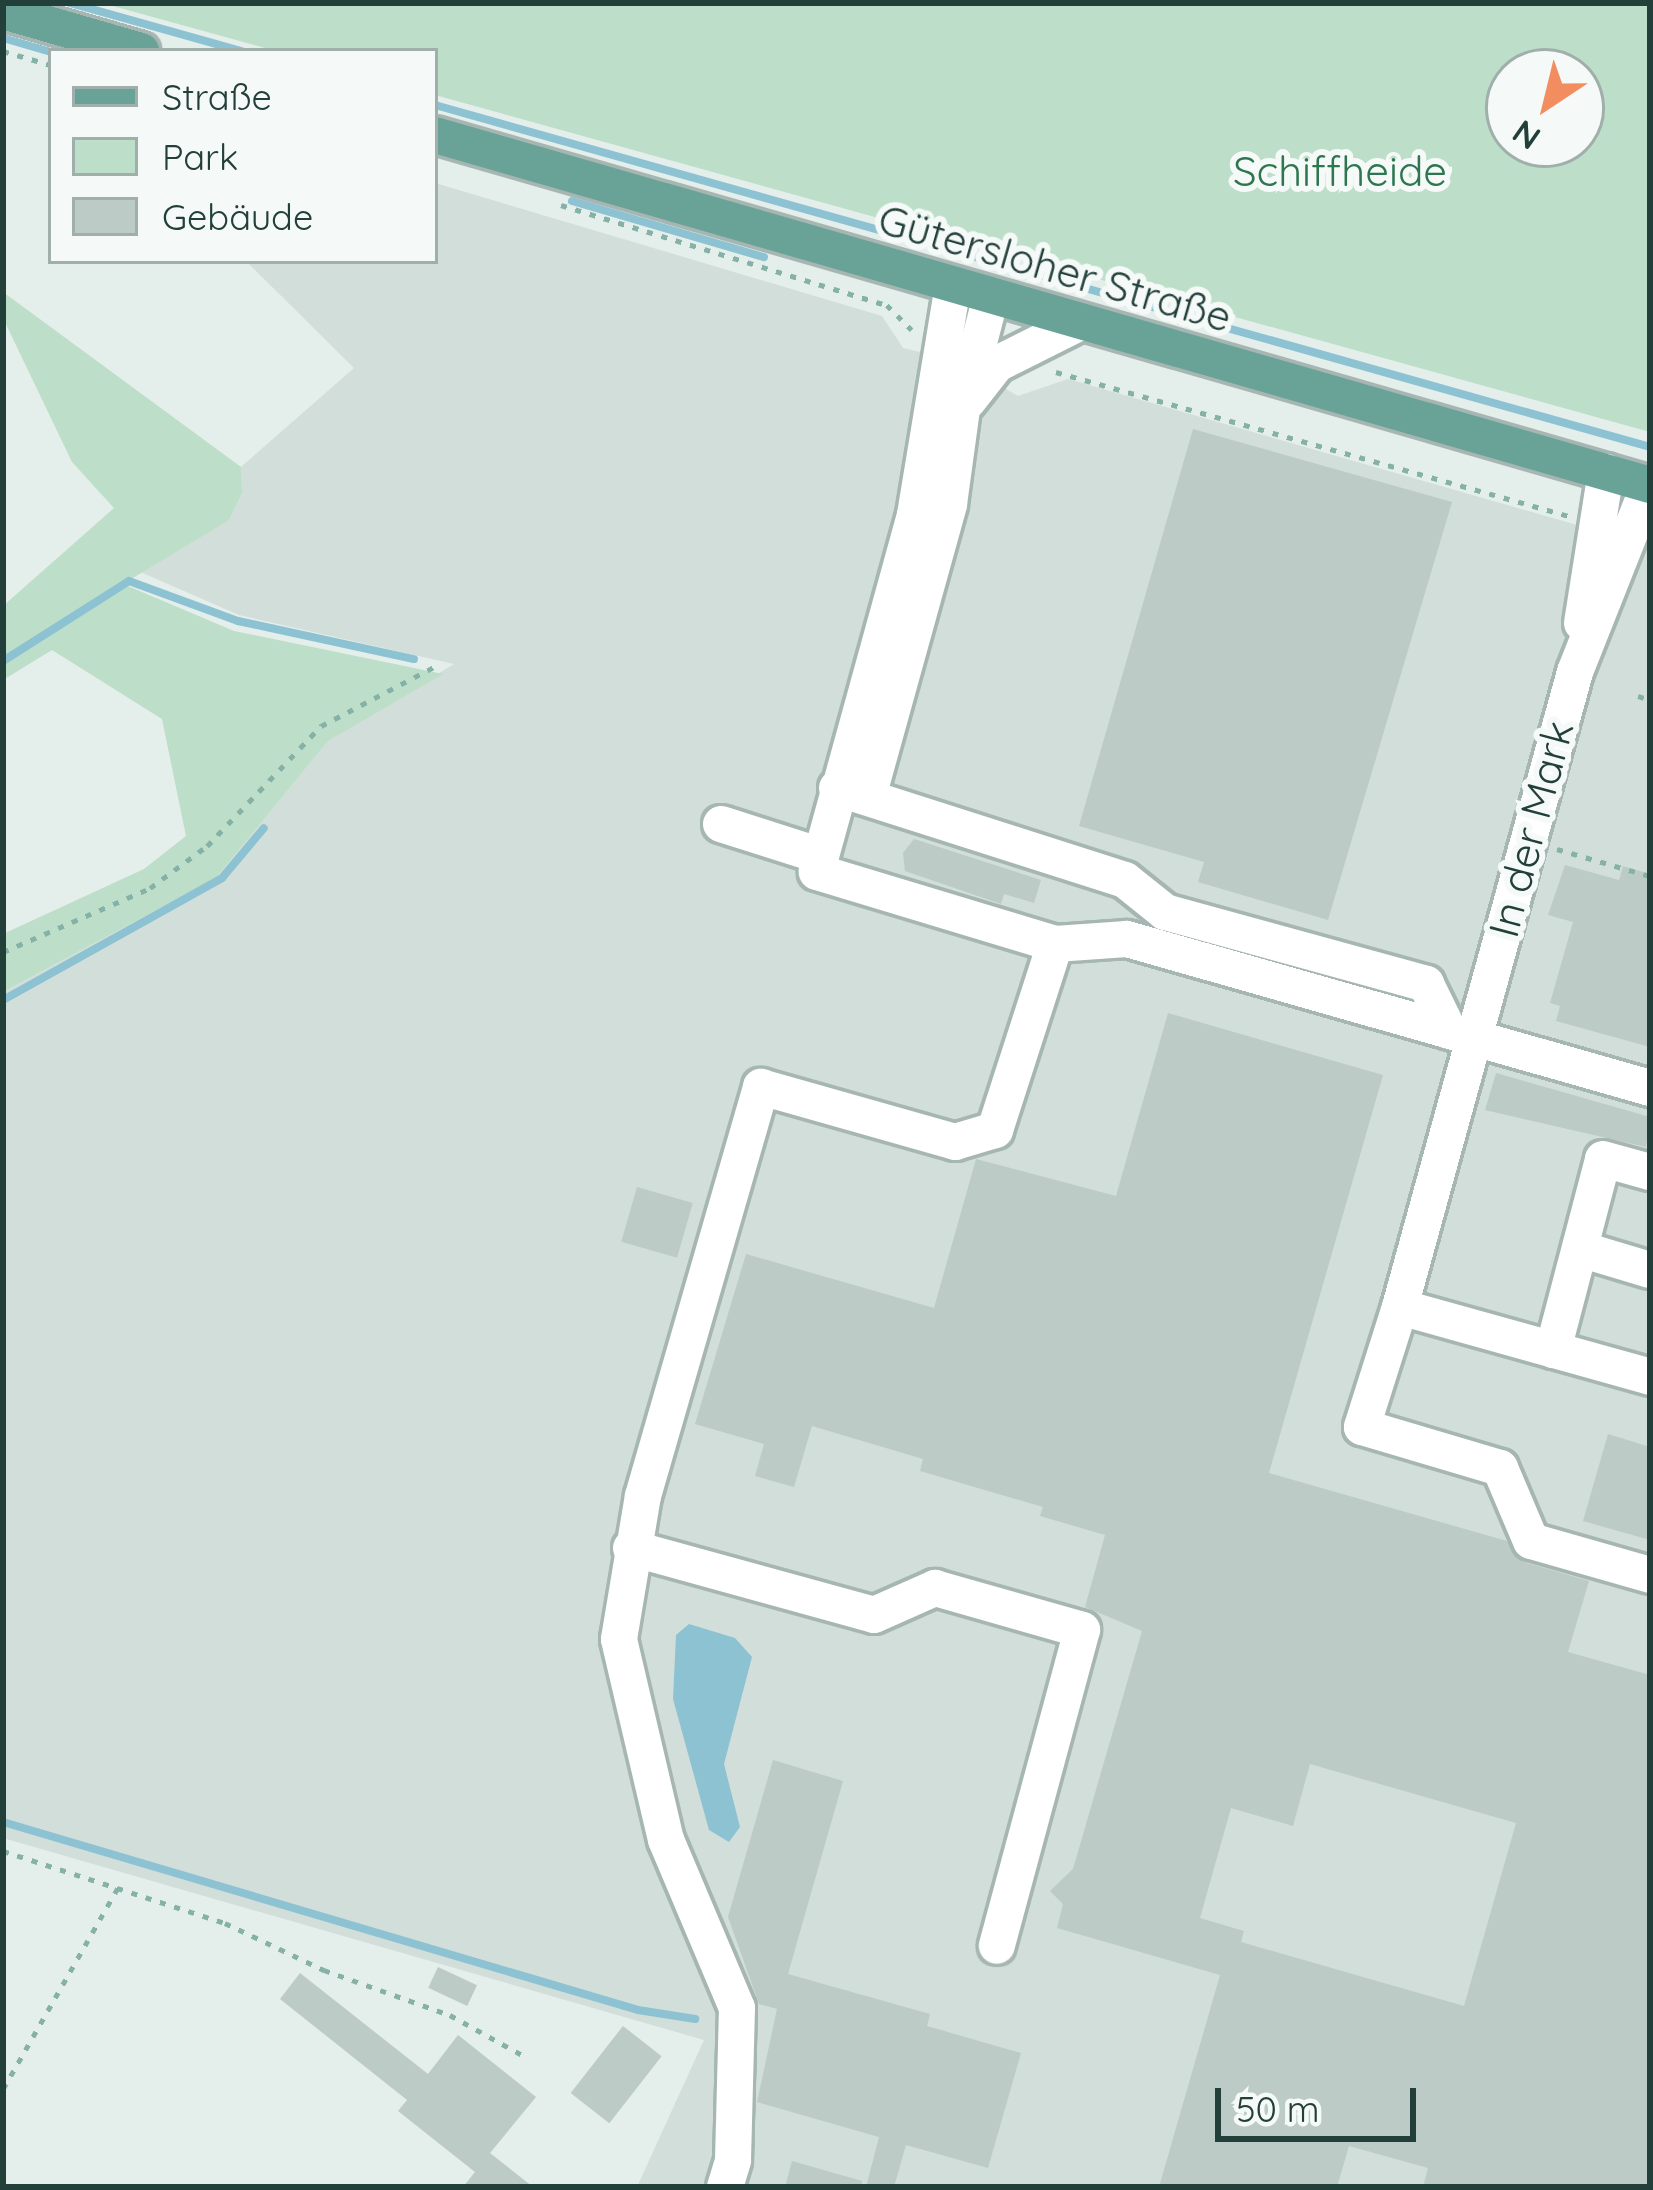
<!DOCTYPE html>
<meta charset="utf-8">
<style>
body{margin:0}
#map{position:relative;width:1653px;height:2190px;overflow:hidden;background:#e4eeea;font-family:Quicksand,sans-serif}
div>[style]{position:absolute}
.built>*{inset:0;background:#d2ded9}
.green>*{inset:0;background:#bddec9}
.water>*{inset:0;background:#8dc2d2}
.stream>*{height:8px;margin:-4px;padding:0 4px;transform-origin:4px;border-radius:4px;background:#8dc2d2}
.building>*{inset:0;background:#bccbc6;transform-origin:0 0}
.path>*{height:4.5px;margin-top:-2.25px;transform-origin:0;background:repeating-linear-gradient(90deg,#85b1a6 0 6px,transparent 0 15px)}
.roads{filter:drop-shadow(3px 0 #a6b6b2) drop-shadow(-3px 0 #a6b6b2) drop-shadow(0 3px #a6b6b2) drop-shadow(0 -3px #a6b6b2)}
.minor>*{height:36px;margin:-18px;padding:0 18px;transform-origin:18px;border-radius:18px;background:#fff}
.major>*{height:36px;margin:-18px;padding:0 18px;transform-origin:18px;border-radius:18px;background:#69a398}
span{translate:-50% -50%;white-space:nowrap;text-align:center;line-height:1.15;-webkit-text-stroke:12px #f5faf8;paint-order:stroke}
.park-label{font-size:42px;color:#2d764f}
.street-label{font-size:42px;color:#233f3a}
.frame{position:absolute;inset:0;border:6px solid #233f3a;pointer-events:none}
.legend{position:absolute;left:48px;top:48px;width:390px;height:216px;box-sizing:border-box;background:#f5faf8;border:3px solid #a1afac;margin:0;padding:15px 21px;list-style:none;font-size:36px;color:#233f3a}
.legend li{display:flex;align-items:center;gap:24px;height:60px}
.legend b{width:60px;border:3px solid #a1afac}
.north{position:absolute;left:1485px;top:48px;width:120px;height:120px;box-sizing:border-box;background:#f5faf8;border:3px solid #a1afac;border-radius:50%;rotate:215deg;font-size:33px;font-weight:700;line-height:48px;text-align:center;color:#233f3a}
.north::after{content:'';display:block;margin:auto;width:42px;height:54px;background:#f18d5f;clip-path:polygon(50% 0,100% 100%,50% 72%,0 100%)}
.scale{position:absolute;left:1215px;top:2088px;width:201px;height:54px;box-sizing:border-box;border:6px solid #233f3a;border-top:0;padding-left:15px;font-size:36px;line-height:42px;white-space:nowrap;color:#233f3a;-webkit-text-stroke:9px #f5faf8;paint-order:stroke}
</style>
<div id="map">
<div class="built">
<i style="clip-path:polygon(435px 183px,882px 316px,903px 348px,958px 361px,1018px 396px,1068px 379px,1650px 546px,1650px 2187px,637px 2187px,704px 2040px,3px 1838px,3px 992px,216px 878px,328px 741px,454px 664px,239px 615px,138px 571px,229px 520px,242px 493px,241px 467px,354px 368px,246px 261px,435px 261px)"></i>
</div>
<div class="green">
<i style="clip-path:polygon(evenodd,102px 3px,1650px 3px,1650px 432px,435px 95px,435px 51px,276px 51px,102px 3px,1509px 72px,1581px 72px,1581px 144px,1509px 144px,1509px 72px)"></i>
<i style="clip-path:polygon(3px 292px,241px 467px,242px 493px,229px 520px,123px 584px,234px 631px,443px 674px,328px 741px,216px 878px,3px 992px,3px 934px,144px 869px,186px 836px,162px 719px,52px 650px,3px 680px,3px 606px,114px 508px,72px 462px,3px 318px)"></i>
</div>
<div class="water">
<i style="clip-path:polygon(689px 1624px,735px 1638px,752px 1657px,724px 1764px,740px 1827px,729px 1842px,709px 1830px,673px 1699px,676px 1635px)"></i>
</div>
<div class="stream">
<i style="left:70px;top:3px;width:178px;rotate:15.7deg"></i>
<i style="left:3px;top:38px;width:50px;rotate:16.3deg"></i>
<i style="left:435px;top:105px;width:1262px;rotate:15.72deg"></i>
<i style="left:572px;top:201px;width:200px;rotate:16.3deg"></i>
<i style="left:3px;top:661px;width:149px;rotate:-32.4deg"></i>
<i style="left:129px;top:581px;width:116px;rotate:20.2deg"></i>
<i style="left:238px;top:621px;width:180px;rotate:12.2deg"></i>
<i style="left:3px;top:1000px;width:251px;rotate:-29.1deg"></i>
<i style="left:222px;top:878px;width:65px;rotate:-50deg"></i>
<i style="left:3px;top:1822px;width:662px;rotate:16.49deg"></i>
<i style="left:638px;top:2010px;width:58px;rotate:9deg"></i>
</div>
<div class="building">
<i style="clip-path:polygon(1193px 429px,1452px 502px,1328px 920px,1198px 882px,1204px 862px,1079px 826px)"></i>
<i style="clip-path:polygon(914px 839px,1041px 880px,1034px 903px,1004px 894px,1001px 904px,905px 871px,903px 853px)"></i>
<i style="clip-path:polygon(1565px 865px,1619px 880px,1623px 866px,1650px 874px,1650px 1047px,1556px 1021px,1560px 1006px,1550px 1003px,1573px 922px,1548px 915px)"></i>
<i style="clip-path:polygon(evenodd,1168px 1013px,1383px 1075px,1269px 1473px,1507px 1541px,1524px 1562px,1589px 1581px,1568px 1652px,1650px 1675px,1650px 2187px,1423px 2187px,1428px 2168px,1349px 2146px,1337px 2187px,1159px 2187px,1220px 1975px,1057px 1928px,1063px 1904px,1050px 1891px,1073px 1869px,1142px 1631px,1085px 1607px,1105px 1535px,1040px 1516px,1043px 1507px,920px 1471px,923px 1459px,812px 1426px,794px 1487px,755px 1476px,764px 1444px,695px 1424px,746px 1254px,934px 1308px,976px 1159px,1116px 1196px,1168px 1013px,1310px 1764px,1516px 1823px,1464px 2006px,1241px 1942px,1244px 1931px,1200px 1918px,1231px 1808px,1293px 1826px,1310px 1764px)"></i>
<i style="clip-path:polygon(1496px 1073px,1650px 1117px,1646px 1147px,1485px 1110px)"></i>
<i style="left:637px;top:1187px;width:58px;height:57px;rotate:16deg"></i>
<i style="clip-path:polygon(1608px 1434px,1650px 1447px,1650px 1540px,1583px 1521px)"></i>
<i style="clip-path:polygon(773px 1760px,843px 1781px,788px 1974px,930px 2014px,927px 2026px,1021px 2053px,988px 2168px,906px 2145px,894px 2187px,866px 2187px,879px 2137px,757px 2102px,777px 2009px,759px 2004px,728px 1917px)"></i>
<i style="left:438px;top:1967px;width:43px;height:23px;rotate:25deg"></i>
<i style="clip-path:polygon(300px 1973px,428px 2074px,458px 2035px,536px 2097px,490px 2153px,533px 2187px,463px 2187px,475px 2172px,398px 2111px,407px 2100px,280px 1999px)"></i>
<i style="left:623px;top:2026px;width:49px;height:85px;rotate:38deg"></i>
<i style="clip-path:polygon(792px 2161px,862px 2181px,861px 2187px,785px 2187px)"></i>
</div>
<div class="path">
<i style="left:3px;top:51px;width:50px;rotate:16.3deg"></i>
<i style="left:561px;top:205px;width:341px;rotate:17.1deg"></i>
<i style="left:887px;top:305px;width:35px;rotate:45deg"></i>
<i style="left:1056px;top:372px;width:533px;rotate:15.68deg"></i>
<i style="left:1638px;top:696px;width:13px;rotate:18deg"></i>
<i style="left:1557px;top:849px;width:97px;rotate:16.2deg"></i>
<i style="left:3px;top:952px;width:160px;rotate:-23.5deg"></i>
<i style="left:150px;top:888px;width:71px;rotate:-36.4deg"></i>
<i style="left:207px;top:846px;width:166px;rotate:-46.5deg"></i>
<i style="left:321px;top:726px;width:127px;rotate:-27.6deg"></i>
<i style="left:3px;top:1851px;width:233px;rotate:18deg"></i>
<i style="left:225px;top:1923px;width:110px;rotate:25.4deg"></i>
<i style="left:324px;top:1970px;width:134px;rotate:19.7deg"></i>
<i style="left:450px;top:2015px;width:85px;rotate:29deg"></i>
<i style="left:3px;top:2089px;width:234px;rotate:-60.3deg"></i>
</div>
<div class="roads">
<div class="minor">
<i style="left:953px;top:285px;width:233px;rotate:99.4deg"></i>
<i style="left:915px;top:515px;width:370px;rotate:105.4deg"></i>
<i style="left:817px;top:872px;width:249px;rotate:16.8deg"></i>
<i style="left:1055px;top:944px;width:72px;rotate:-4deg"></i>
<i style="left:1127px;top:939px;width:544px;rotate:15.9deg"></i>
<i style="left:968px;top:401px;width:47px;rotate:-51.9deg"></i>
<i style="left:997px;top:364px;width:92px;rotate:-26.6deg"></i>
<i style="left:1649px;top:485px;width:201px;rotate:111.6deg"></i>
<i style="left:1575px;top:672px;width:659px;rotate:105.41deg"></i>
<i style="left:1400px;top:1307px;width:260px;rotate:15.6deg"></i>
<i style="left:1582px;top:623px;width:153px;rotate:-81deg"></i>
<i style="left:837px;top:788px;width:302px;rotate:17.7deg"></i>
<i style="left:1125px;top:880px;width:51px;rotate:38.7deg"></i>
<i style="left:1165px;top:912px;width:271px;rotate:15.4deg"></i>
<i style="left:1426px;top:984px;width:52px;rotate:63.9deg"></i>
<i style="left:868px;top:797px;width:304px;rotate:-74.5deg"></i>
<i style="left:949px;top:504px;width:96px;rotate:-82.2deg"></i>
<i style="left:962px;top:409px;width:117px;rotate:-75.6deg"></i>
<i style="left:721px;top:824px;width:105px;rotate:17.7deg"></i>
<i style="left:1580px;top:1249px;width:73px;rotate:16.7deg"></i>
<i style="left:1400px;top:1307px;width:126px;rotate:107.6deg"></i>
<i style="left:1362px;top:1427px;width:144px;rotate:16.5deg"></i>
<i style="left:1500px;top:1468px;width:79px;rotate:67deg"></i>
<i style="left:1531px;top:1541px;width:124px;rotate:15.9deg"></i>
<i style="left:1553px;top:1350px;width:197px;rotate:-75.3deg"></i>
<i style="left:1603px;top:1159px;width:49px;rotate:15.5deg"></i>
<i style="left:631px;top:1548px;width:252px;rotate:15.4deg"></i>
<i style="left:874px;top:1615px;width:67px;rotate:-23.9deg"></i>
<i style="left:935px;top:1588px;width:153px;rotate:15.9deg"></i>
<i style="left:1082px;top:1630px;width:327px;rotate:105.1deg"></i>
<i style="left:725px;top:2187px;width:28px;rotate:-73deg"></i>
<i style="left:733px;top:2160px;width:152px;rotate:-88.5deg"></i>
<i style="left:737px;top:2008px;width:182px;rotate:-112.9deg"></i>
<i style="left:666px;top:1840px;width:206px;rotate:-103.2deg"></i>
<i style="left:619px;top:1639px;width:145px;rotate:-80.5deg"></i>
<i style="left:643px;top:1496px;width:426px;rotate:-73.9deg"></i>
<i style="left:761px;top:1087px;width:202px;rotate:15.8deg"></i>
<i style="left:955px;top:1142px;width:42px;rotate:-16.7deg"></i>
<i style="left:995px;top:1130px;width:195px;rotate:-72.1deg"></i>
</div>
<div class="major">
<i style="left:3px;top:11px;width:144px;rotate:16.2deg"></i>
<i style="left:435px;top:135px;width:1264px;rotate:16.07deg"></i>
</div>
</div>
<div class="park-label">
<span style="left:1340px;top:171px">Schiffheide</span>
</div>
<div class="street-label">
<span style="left:1055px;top:268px;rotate:16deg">Gütersloher Straße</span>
<span style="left:1531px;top:829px;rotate:-75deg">In der Mark</span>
</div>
<div class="frame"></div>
<ul class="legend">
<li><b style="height:15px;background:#69a398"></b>Straße</li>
<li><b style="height:33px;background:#bddec9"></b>Park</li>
<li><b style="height:33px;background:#bccbc6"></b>Gebäude</li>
</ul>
<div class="north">N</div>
<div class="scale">50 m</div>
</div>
